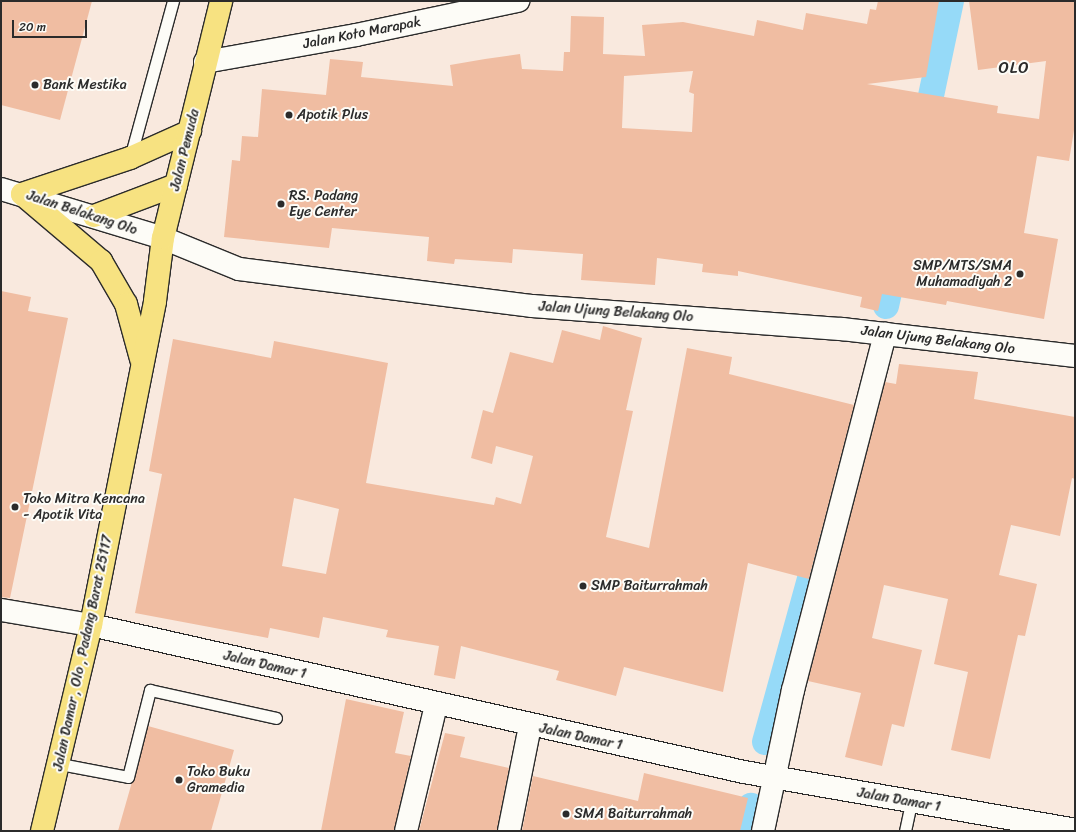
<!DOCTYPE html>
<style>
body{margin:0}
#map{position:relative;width:1076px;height:832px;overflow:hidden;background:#f9e9de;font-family:Sriracha,sans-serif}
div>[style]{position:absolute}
.canal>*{height:26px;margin:-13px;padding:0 13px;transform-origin:13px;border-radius:13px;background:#96daf8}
.building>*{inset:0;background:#f0bda2}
.roads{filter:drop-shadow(1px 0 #2b2b2b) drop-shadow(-1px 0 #2b2b2b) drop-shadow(0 1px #2b2b2b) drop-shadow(0 -1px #2b2b2b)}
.service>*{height:11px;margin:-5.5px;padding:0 5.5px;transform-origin:5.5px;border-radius:5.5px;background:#fdfcf7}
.minor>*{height:22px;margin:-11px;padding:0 11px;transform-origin:11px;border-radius:11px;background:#fdfcf7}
.tertiary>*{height:22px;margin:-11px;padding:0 11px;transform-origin:11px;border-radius:11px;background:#fdfcf7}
.secondary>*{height:22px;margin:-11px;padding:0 11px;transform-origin:11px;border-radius:11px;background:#fdfcf7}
.primary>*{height:22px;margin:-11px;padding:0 11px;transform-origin:11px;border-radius:11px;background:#f7e281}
.dots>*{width:11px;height:11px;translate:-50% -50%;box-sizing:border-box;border:2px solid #fdfcf7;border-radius:50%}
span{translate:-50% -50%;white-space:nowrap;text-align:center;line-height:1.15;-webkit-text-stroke:4px #fdfcf7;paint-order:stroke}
.street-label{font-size:14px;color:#2b2b2b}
.poi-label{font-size:14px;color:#2b2b2b}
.left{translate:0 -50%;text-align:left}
.right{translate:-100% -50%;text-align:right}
.quarter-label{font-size:16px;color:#2b2b2b;letter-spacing:1px}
.frame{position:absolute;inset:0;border:2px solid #2b2b2b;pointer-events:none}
.scale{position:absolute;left:12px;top:20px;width:75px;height:18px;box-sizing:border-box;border:2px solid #2b2b2b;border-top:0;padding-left:5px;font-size:12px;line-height:14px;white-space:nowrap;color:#2b2b2b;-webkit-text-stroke:3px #fdfcf7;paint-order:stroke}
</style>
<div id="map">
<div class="canal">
<i style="left:924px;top:129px;width:131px;rotate:-78.1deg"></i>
<i style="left:886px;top:306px;width:46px;rotate:-77.5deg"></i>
<i style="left:765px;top:742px;width:206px;rotate:-74.6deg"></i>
<i style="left:745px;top:831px;width:26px;rotate:-77deg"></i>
</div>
<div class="building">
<i style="clip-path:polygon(1px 1px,92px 1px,60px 120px,1px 105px)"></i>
<i style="clip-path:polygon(evenodd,878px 1px,939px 1px,926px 77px,867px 84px,998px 106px,997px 113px,1039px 119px,1046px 61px,978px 70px,969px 1px,1075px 1px,1075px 124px,1069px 161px,1037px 156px,1024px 233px,1058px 239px,1044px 319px,947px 301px,946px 305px,882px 294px,878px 311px,860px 307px,862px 297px,738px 271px,738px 276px,702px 272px,703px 264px,657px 258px,655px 285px,581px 280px,583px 254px,513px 249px,512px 263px,455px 259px,454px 264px,427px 261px,429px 237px,332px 228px,329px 248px,224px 237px,232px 160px,240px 161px,242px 136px,258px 137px,262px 89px,326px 95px,330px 59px,363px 62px,361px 77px,453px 86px,450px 65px,485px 59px,520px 54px,522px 69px,563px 71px,564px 52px,570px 52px,571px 16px,604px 17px,603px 54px,645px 56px,642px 25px,683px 22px,754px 36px,757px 20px,803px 30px,806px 13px,867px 24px,870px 9px,876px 10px,878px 1px,693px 71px,689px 92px,694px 94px,692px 132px,622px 128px,624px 76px,693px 71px)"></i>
<i style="clip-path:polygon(1px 291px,31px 297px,28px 311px,68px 318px,10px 598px,1px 597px)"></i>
<i style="clip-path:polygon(evenodd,603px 326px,642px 338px,626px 410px,633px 411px,606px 537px,649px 548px,687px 348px,732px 357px,729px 374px,854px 405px,809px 579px,748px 563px,723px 692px,624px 667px,616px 696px,556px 680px,559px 671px,461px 646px,455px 679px,434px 675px,439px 646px,386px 637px,388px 630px,323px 617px,319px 638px,270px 628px,268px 638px,135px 613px,162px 474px,149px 471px,173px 339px,271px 358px,274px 341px,388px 363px,366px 483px,494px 505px,496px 497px,521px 504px,533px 456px,496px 446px,492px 464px,471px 458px,483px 410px,493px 413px,510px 352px,553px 363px,562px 330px,600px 340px,603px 326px,294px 498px,339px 509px,326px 574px,282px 566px,294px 498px)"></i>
<i style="clip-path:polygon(899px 364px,978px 372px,974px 399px,1075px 417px,1075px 479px,1072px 478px,1060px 536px,1011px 525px,999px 575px,1037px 584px,1025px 636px,1018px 635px,990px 759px,951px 750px,968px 672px,934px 664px,948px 599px,884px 585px,872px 638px,922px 650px,904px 727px,892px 724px,882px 766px,845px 757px,861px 693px,808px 681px,885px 382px,896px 384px)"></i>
<i style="clip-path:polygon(346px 699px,404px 712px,395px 753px,411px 756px,394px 831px,321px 831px)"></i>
<i style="clip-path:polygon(148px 726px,234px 750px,211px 831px,118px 831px)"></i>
<i style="clip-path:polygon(445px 733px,465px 737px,460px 757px,509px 768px,497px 831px,419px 831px)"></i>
<i style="clip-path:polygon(644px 773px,748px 798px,740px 831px,522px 831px,533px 776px,638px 801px)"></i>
</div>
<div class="roads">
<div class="service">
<i style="left:130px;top:158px;width:163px;rotate:-74.7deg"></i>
<i style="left:60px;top:764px;width:69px;rotate:10.8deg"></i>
<i style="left:128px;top:777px;width:90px;rotate:-75.8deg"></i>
<i style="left:150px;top:690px;width:129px;rotate:12.5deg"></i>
<i style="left:905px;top:831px;width:30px;rotate:-78deg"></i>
</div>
<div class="minor">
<i style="left:1px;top:610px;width:91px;rotate:9.5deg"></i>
<i style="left:406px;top:831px;width:130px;rotate:-76.6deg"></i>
<i style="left:509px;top:831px;width:107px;rotate:-78.7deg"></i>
<i style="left:763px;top:831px;width:144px;rotate:-78deg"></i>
<i style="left:793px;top:690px;width:368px;rotate:-75.5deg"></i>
</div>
<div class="tertiary">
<i style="left:205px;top:62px;width:153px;rotate:-10.1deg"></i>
<i style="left:356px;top:35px;width:166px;rotate:-11.9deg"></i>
<i style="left:163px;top:238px;width:82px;rotate:22.2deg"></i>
<i style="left:239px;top:269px;width:296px;rotate:7.2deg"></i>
<i style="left:533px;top:306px;width:310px;rotate:4.3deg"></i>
<i style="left:842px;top:329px;width:235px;rotate:6.6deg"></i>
<i style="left:91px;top:625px;width:669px;rotate:12.69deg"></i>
<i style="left:744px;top:772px;width:336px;rotate:9.9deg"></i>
</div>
<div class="secondary">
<i style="left:1px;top:189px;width:169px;rotate:16.8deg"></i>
</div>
<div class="primary">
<i style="left:22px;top:194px;width:104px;rotate:40.3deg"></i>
<i style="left:101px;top:261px;width:50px;rotate:59.8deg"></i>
<i style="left:126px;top:304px;width:57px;rotate:74.7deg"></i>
<i style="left:22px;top:194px;width:114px;rotate:-18.4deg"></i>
<i style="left:130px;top:158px;width:66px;rotate:-24.2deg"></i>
<i style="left:94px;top:216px;width:88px;rotate:-20.7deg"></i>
<i style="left:42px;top:831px;width:212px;rotate:-76.6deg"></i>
<i style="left:91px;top:625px;width:330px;rotate:-78.8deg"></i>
<i style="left:155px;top:301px;width:64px;rotate:-82.8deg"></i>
<i style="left:163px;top:238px;width:244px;rotate:-76.2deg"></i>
</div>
</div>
<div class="dots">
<i style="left:35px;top:85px;background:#2b2b2b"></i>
<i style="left:289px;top:115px;background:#2b2b2b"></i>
<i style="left:281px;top:204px;background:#2b2b2b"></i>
<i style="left:1020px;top:274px;background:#2b2b2b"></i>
<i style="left:15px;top:507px;background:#2b2b2b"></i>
<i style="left:583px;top:586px;background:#2b2b2b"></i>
<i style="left:179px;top:780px;background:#2b2b2b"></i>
<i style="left:566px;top:814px;background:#2b2b2b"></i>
</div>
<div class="street-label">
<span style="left:362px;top:33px;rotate:-11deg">Jalan Koto Marapak</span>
<span style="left:185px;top:150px;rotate:-76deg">Jalan Pemuda</span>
<span style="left:82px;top:213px;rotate:18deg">Jalan Belakang Olo</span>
<span style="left:616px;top:312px;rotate:4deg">Jalan Ujung Belakang Olo</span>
<span style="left:938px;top:340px;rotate:7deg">Jalan Ujung Belakang Olo</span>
<span style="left:83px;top:653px;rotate:-78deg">Jalan Damar , Olo , Padang Barat 25117</span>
<span style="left:265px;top:665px;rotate:13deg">Jalan Damar 1</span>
<span style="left:581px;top:737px;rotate:12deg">Jalan Damar 1</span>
<span style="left:899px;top:800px;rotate:10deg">Jalan Damar 1</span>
</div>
<div class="poi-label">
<span class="left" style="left:43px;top:85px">Bank Mestika</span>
<span class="left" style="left:297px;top:115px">Apotik Plus</span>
<span class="left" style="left:289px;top:204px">RS. Padang<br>Eye Center</span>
<span class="right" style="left:1012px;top:274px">SMP/MTS/SMA<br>Muhamadiyah 2</span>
<span class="left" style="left:23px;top:507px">Toko Mitra Kencana<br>- Apotik Vita</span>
<span class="left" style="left:591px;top:586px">SMP Baiturrahmah</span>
<span class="left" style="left:187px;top:780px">Toko Buku<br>Gramedia</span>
<span class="left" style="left:574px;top:814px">SMA Baiturrahmah</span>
</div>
<div class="quarter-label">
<span style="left:1014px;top:68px">OLO</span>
</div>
<div class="frame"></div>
<div class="scale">20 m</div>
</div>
